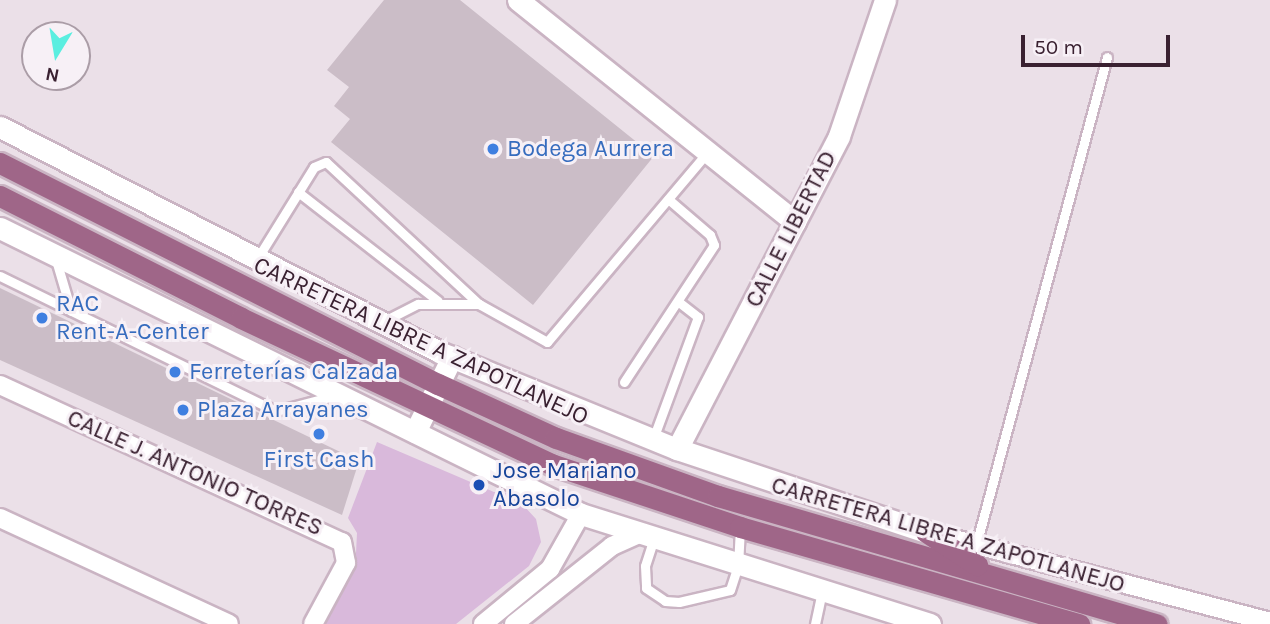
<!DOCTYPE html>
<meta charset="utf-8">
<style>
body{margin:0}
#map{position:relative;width:1270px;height:624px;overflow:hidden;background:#ebe0e8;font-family:Karla,sans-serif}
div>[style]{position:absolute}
.green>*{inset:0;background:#d9b9db}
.building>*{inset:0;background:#cbbdc7}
.roads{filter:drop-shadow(2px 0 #cab4c3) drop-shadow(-2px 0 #cab4c3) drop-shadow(0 2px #cab4c3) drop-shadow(0 -2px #cab4c3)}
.lane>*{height:9px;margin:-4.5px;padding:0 4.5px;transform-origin:4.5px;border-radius:4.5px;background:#fff}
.street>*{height:18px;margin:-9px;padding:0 9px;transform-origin:9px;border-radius:9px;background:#fff}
.secondary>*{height:21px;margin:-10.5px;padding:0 10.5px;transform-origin:10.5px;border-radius:10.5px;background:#fff}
.primary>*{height:21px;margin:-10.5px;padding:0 10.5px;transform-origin:10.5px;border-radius:10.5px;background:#9f6688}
.dots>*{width:19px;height:19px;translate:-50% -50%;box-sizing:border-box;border:4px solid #f7f0f6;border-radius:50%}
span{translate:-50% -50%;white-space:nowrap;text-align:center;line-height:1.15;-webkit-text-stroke:6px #f7f0f6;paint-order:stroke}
.shop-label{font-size:24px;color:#366cbe}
.left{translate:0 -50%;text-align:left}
.street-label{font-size:24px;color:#3a2131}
.transit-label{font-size:24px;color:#164399}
.north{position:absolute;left:21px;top:21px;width:70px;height:70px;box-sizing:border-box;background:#f7f0f6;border:2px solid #ab9da7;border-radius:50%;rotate:191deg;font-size:19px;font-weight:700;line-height:28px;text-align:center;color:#3a2131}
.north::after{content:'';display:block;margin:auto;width:24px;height:32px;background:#5beee0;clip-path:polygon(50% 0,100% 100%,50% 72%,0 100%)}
.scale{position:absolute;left:1021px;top:35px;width:149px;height:32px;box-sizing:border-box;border:4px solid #3a2131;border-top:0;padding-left:9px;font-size:21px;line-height:24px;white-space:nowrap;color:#3a2131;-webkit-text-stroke:5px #f7f0f6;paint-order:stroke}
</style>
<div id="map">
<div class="green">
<i style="clip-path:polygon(377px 442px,494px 492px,512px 493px,536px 519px,541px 542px,529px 566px,456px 624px,322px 624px,356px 553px,357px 533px,348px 518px)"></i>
</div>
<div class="building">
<i style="clip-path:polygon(384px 0,460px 0,654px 156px,533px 305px,331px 142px,350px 119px,334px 106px,349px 87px,327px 70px)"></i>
<i style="clip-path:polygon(0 288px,359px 461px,342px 515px,0 360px)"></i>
</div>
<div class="roads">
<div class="lane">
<i style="left:298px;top:192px;width:177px;rotate:37.9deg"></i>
<i style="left:257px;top:259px;width:108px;rotate:-58.2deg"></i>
<i style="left:314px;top:167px;width:13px;rotate:-23deg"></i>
<i style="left:326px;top:162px;width:209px;rotate:42.9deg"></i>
<i style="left:479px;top:304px;width:78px;rotate:29.2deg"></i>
<i style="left:547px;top:342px;width:248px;rotate:-49.8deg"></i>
<i style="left:56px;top:260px;width:53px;rotate:73.6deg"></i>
<i style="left:0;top:276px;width:307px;rotate:26.1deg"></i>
<i style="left:276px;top:411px;width:59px;rotate:-14.7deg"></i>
<i style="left:384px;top:321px;width:38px;rotate:-27deg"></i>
<i style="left:418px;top:304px;width:61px"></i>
<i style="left:624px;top:382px;width:164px;rotate:-56.7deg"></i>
<i style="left:714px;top:245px;width:11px;rotate:-112deg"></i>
<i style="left:710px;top:235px;width:55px;rotate:-139.4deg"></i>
<i style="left:653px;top:439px;width:130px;rotate:-69.8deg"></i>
<i style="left:698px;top:317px;width:24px;rotate:-142deg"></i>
<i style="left:654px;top:538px;width:29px;rotate:108deg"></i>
<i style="left:645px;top:566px;width:22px;rotate:87deg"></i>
<i style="left:646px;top:588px;width:23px;rotate:34deg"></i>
<i style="left:665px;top:601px;width:14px;rotate:4deg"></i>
<i style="left:679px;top:602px;width:52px;rotate:-13.2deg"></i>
<i style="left:730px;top:590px;width:25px;rotate:-72deg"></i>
<i style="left:738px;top:566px;width:37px;rotate:-87deg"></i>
<i style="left:976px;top:545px;width:505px;rotate:-74.97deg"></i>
<i style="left:815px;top:624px;width:33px;rotate:-78deg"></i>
</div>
<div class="street">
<i style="left:0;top:385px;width:376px;rotate:24.7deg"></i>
<i style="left:342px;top:542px;width:21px;rotate:79deg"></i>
<i style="left:346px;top:563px;width:69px;rotate:118.4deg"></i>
<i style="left:0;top:518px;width:252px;rotate:24.8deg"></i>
<i style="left:935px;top:534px;width:346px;rotate:14.7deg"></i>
<i style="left:483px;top:624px;width:87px;rotate:-39.4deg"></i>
<i style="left:550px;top:569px;width:63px;rotate:-60.6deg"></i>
<i style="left:514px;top:624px;width:125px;rotate:-38.5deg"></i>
<i style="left:612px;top:546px;width:30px;rotate:-24deg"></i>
</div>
<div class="secondary">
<i style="left:518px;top:0;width:355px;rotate:38.7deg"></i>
<i style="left:0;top:127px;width:493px;rotate:27.1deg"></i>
<i style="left:439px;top:352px;width:257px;rotate:22.2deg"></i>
<i style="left:677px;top:449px;width:262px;rotate:18.4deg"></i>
<i style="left:0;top:228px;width:648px;rotate:26.21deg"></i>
<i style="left:581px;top:514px;width:366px;rotate:17.5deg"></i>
<i style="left:415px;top:432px;width:84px;rotate:-63.7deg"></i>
<i style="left:677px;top:449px;width:352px;rotate:-62.6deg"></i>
<i style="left:839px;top:136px;width:144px;rotate:-71.3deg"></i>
</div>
<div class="primary">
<i style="left:0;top:163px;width:491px;rotate:26.8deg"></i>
<i style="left:438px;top:384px;width:130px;rotate:24.6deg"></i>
<i style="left:556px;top:438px;width:172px;rotate:19.7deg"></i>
<i style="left:718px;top:496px;width:457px;rotate:16.3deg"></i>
<i style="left:0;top:196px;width:270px;rotate:26.8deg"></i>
<i style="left:241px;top:318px;width:343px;rotate:25.2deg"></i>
<i style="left:551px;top:464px;width:199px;rotate:18.4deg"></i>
<i style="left:740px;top:527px;width:353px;rotate:16deg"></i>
<i style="left:926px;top:532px;width:61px;rotate:32.9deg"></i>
</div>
</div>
<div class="dots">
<i style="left:493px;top:149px;background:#3f7fe0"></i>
<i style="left:42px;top:318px;background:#3f7fe0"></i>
<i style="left:175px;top:372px;background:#3f7fe0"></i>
<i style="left:183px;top:410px;background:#3f7fe0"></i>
<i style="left:319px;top:434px;background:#3f7fe0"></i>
<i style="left:479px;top:485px;background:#1a4fb4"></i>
</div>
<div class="shop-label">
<span class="left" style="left:507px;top:149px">Bodega Aurrera</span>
<span class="left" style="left:56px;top:318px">RAC<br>Rent-A-Center</span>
<span class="left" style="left:189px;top:372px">Ferreterías Calzada</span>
<span class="left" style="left:197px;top:410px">Plaza Arrayanes</span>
<span style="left:319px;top:460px">First Cash</span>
</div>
<div class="street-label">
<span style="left:791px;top:229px;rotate:-63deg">CALLE LIBERTAD</span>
<span style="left:421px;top:341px;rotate:25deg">CARRETERA LIBRE A ZAPOTLANEJO</span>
<span style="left:195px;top:473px;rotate:24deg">CALLE J. ANTONIO TORRES</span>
<span style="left:948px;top:535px;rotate:16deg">CARRETERA LIBRE A ZAPOTLANEJO</span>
</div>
<div class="transit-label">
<span class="left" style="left:493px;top:485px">Jose Mariano<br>Abasolo</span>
</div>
<div class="north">N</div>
<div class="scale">50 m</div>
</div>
